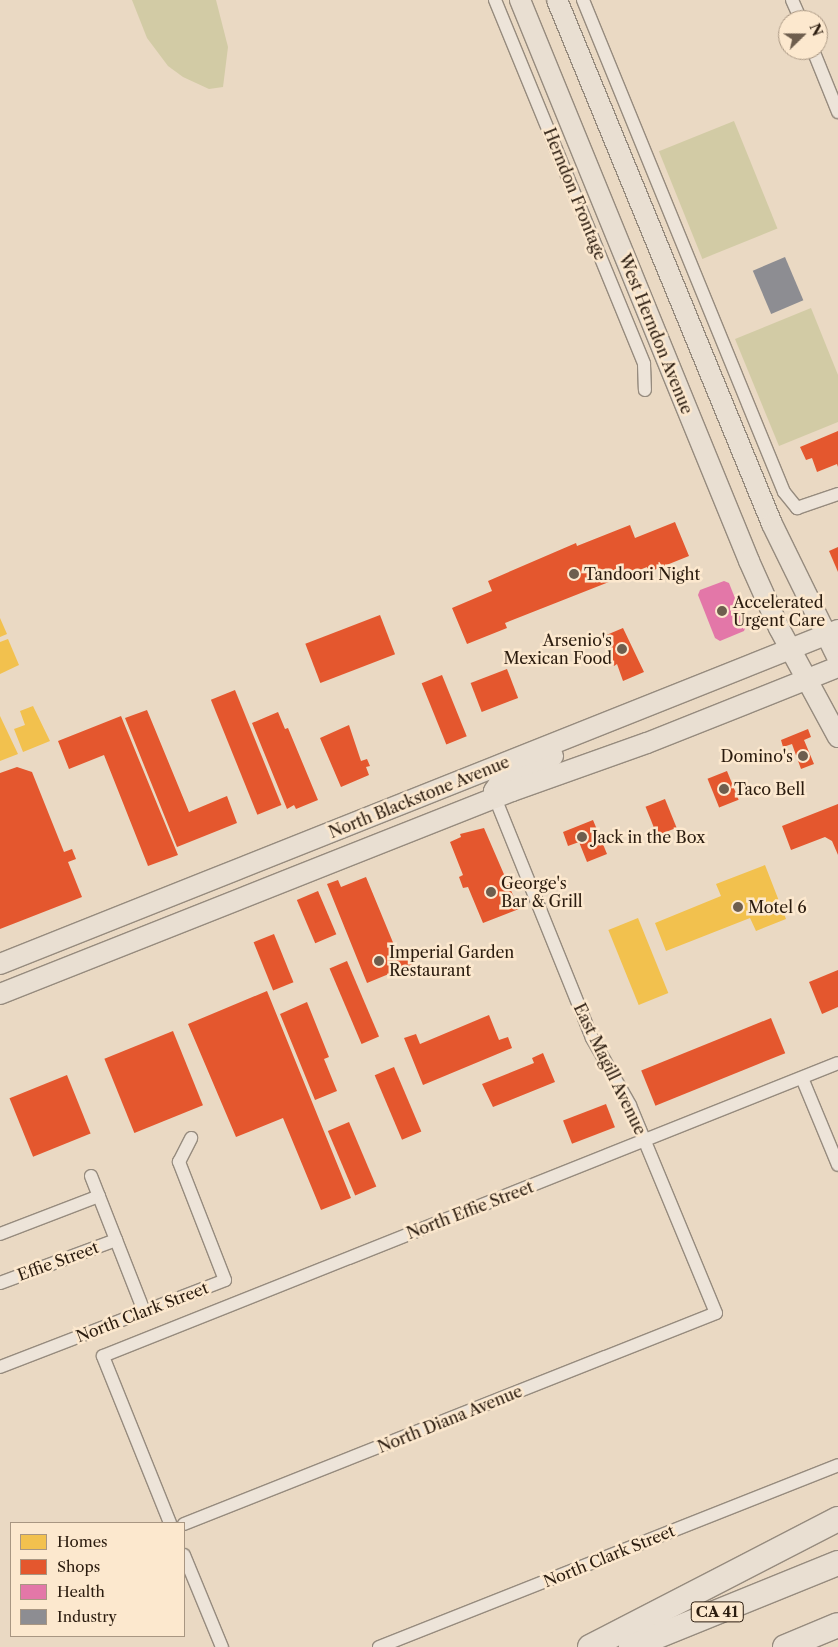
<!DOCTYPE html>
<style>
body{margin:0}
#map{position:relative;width:838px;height:1647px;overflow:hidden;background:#ead9c3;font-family:"Libre Caslon Text",serif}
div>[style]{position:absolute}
.green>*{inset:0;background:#d2cba5;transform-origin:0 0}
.homes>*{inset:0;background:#f2c14e;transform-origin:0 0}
.shops>*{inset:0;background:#e4572e;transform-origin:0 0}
.health>*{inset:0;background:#e377a8}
.industry>*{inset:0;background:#8d8d92;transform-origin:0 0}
.roads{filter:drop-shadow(1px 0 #968b7e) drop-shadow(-1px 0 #968b7e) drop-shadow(0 1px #968b7e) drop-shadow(0 -1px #968b7e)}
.street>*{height:12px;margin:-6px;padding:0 6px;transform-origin:6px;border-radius:6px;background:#ede4d9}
.primary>*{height:20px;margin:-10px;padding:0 10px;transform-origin:10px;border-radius:10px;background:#e9dfd2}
.highway>*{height:24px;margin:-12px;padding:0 12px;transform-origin:12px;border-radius:12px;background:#e9dfd2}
.dots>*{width:14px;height:14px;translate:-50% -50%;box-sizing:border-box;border:2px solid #fce8ce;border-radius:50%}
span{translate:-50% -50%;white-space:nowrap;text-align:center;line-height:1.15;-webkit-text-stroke:5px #fce8ce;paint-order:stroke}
.shield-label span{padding:1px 4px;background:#fce8ce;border:1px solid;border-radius:4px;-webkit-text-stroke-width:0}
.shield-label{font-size:15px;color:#2b1c0f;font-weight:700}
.street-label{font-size:16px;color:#2b1c0f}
.poi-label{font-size:16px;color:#2b1c0f}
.left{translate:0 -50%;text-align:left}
.right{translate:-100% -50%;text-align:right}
.legend{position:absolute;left:10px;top:1522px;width:175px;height:115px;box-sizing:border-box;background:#fce8ce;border:1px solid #a89682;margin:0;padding:6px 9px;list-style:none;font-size:15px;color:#2b1c0f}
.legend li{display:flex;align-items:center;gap:10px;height:25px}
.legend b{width:25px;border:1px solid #a89682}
.north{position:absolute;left:778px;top:10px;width:50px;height:50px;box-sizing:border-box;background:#fce8ce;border:1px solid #a89682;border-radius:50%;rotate:68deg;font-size:14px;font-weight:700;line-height:20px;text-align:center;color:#2b1c0f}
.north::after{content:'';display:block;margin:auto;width:18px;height:22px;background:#6e5e4e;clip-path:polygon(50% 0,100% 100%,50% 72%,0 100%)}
</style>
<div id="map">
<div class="green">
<i style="clip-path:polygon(132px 0,216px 0,228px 47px,223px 87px,209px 89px,183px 77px,168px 66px,147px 38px)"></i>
<i style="left:734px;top:121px;width:116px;height:81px;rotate:68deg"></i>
<i style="clip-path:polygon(811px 308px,838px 375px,838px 422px,779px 446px,735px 339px)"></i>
</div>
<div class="homes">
<i style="clip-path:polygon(0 618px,7px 634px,0 637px)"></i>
<i style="clip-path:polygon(8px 639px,19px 665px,0 674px,0 642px)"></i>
<i style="clip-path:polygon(33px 706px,50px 741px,23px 752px,14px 729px,25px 725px,20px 711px)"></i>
<i style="clip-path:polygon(0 716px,18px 754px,0 761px)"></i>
<i style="clip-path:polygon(765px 865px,786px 919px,756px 931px,750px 918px,666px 951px,655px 923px,721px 896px,716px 884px)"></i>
<i style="left:638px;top:918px;width:81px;height:32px;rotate:68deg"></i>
</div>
<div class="shops">
<i style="clip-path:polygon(838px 431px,838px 467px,837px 464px,817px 472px,812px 458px,806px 460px,800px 447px)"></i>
<i style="clip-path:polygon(675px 522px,689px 556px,649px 572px,647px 567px,505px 623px,507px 628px,467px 644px,452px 608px,492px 591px,488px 581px,576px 543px,577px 546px,630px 525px,635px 538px)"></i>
<i style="clip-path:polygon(838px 547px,838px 572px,829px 551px)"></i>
<i style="left:380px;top:615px;width:42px;height:80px;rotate:69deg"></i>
<i style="clip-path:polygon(623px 628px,644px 672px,623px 681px,617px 664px,614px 666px,604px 636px)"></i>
<i style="left:507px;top:669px;width:31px;height:39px;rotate:69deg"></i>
<i style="left:442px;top:675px;width:66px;height:22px;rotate:68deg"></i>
<i style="left:235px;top:690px;width:124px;height:26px;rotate:68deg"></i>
<i style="clip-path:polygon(147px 710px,189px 812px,227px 796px,237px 823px,177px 847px,125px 718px)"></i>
<i style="clip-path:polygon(278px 712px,285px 729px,288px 728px,318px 800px,296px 809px,294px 805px,287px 809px,252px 723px)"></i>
<i style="clip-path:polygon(121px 716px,178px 855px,148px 866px,104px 755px,69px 769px,58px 741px)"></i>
<i style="clip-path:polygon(349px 725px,361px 761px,367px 759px,370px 766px,366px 767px,369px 775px,341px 787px,320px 738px)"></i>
<i style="clip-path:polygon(808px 729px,811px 737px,804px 740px,814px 764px,801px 769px,792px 744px,783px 747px,781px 740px)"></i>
<i style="clip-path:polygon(17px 767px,32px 772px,64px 852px,72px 849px,76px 859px,68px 862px,82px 897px,0 929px,0 773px)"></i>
<i style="left:727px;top:771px;width:31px;height:21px;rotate:68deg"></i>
<i style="left:665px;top:799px;width:31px;height:21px;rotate:68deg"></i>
<i style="clip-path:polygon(838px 804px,838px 855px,832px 841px,825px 837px,791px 850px,782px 826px)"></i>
<i style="clip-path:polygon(593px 820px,607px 854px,587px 862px,579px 842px,568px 846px,563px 832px)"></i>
<i style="clip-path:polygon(484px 828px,519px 909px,483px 923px,468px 887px,463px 888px,459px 877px,463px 875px,450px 842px,461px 837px,460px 834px)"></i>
<i style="clip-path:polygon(366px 877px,399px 957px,409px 953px,413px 964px,367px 983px,327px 884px,338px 880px,341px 887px)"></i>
<i style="left:318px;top:891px;width:47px;height:23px;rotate:67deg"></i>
<i style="left:274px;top:934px;width:52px;height:22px;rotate:68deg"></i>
<i style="left:347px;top:961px;width:82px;height:19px;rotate:67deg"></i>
<i style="clip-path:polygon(838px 970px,838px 1007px,822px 1014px,809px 982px)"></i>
<i style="clip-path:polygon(267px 991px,351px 1198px,321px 1210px,283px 1118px,236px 1137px,188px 1024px)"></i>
<i style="clip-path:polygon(307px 1002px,329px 1057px,324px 1059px,337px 1091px,315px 1100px,280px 1014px)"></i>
<i style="clip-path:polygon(489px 1015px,499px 1040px,508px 1037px,512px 1048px,423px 1085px,404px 1038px,416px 1034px,420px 1044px)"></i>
<i style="left:771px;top:1018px;width:38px;height:140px;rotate:68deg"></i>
<i style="left:173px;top:1031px;width:80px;height:74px;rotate:68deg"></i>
<i style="clip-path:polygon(543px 1053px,555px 1082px,493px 1107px,482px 1084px,534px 1063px,532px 1058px)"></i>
<i style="left:394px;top:1067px;width:70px;height:21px;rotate:67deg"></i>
<i style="left:67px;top:1075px;width:63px;height:62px;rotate:68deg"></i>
<i style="left:606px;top:1104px;width:25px;height:46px;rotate:69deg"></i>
<i style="left:349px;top:1122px;width:70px;height:23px;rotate:67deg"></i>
</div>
<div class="health">
<i style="clip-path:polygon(724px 581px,729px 583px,746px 626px,744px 631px,720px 641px,715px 638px,698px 595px,700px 590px)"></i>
</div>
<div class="industry">
<i style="left:785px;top:257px;width:47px;height:35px;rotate:67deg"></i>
</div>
<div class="roads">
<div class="street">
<i style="left:495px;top:0;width:393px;rotate:67.7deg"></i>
<i style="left:644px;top:364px;width:26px;rotate:88deg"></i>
<i style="left:583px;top:0;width:531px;rotate:67.78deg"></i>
<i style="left:784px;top:492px;width:21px;rotate:51deg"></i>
<i style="left:797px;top:508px;width:43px;rotate:-18.9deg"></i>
<i style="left:792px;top:0;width:22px;rotate:66deg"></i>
<i style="left:813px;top:50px;width:67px;rotate:68deg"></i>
<i style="left:802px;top:1078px;width:94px;rotate:67.5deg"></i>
<i style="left:91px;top:1176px;width:145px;rotate:68.6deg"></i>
<i style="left:0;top:1234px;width:106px;rotate:-21deg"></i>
<i style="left:0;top:1283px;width:124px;rotate:-20.3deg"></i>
<i style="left:0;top:1367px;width:241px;rotate:-21.1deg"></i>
<i style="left:225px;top:1280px;width:127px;rotate:-111.3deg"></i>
<i style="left:179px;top:1162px;width:27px;rotate:-63deg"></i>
<i style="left:170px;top:1523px;width:180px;rotate:-111.9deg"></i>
<i style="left:103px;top:1356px;width:791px;rotate:-21.73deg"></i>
<i style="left:184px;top:1524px;width:572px;rotate:-21.63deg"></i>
<i style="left:716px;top:1313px;width:225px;rotate:-112.5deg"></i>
<i style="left:630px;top:1105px;width:77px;rotate:-119.6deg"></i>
<i style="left:592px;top:1038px;width:259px;rotate:-112deg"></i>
<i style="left:184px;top:1555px;width:100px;rotate:67.6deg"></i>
<i style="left:379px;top:1647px;width:494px;rotate:-21.6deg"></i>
</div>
<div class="primary">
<i style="left:520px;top:0;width:606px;rotate:67.79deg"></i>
<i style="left:749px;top:561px;width:73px;rotate:65.9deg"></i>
<i style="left:779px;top:628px;width:124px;rotate:61.6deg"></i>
<i style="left:557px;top:0;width:566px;rotate:67.69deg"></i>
<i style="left:772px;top:524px;width:150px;rotate:63.9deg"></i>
<i style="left:495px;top:798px;width:7px;rotate:-98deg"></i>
<i style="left:494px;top:791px;width:11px;rotate:-56deg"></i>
<i style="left:500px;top:782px;width:59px;rotate:-26.1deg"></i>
<i style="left:0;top:964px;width:902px;rotate:-21.73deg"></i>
<i style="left:0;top:994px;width:551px;rotate:-21.63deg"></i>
<i style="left:512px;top:791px;width:143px;rotate:-19.6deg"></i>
<i style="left:647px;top:743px;width:206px;rotate:-21.7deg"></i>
</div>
<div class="highway">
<i style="left:590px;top:1647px;width:279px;rotate:-27.3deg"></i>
<i style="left:631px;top:1647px;width:223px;rotate:-22.1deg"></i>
<i style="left:785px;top:1647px;width:57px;rotate:-22.5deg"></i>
</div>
</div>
<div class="dots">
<i style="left:574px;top:574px;background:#6e5e4e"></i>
<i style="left:722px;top:611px;background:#6e5e4e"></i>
<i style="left:622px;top:649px;background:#6e5e4e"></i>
<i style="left:803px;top:756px;background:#6e5e4e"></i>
<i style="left:724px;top:789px;background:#6e5e4e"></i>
<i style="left:582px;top:837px;background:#6e5e4e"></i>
<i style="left:491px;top:892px;background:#6e5e4e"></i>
<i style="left:738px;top:907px;background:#6e5e4e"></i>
<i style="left:379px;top:961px;background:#6e5e4e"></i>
</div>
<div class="shield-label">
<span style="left:717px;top:1612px">CA 41</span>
</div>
<div class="street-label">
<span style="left:575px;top:194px;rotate:68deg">Herndon Frontage</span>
<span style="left:656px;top:334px;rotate:68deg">West Herndon Avenue</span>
<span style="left:419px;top:797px;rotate:-22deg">North Blackstone Avenue</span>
<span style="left:610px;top:1069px;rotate:64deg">East Magill Avenue</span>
<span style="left:470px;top:1210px;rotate:-21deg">North Effie Street</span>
<span style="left:58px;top:1261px;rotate:-20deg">Effie Street</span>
<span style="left:142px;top:1312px;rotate:-21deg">North Clark Street</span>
<span style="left:450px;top:1419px;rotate:-22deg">North Diana Avenue</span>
<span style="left:609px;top:1556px;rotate:-22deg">North Clark Street</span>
</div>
<div class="poi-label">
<span class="left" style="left:584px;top:574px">Tandoori Night</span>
<span class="left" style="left:733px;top:611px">Accelerated<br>Urgent Care</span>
<span class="right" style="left:612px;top:649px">Arsenio's<br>Mexican Food</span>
<span class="right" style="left:793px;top:756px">Domino's</span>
<span class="left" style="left:734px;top:789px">Taco Bell</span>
<span class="left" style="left:592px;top:837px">Jack in the Box</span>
<span class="left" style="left:501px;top:892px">George's<br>Bar &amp; Grill</span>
<span class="left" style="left:748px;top:907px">Motel 6</span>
<span class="left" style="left:389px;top:961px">Imperial Garden<br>Restaurant</span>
</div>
<ul class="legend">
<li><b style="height:14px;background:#f2c14e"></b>Homes</li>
<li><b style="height:14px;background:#e4572e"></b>Shops</li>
<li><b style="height:14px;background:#e377a8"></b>Health</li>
<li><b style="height:14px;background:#8d8d92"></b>Industry</li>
</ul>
<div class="north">N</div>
</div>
